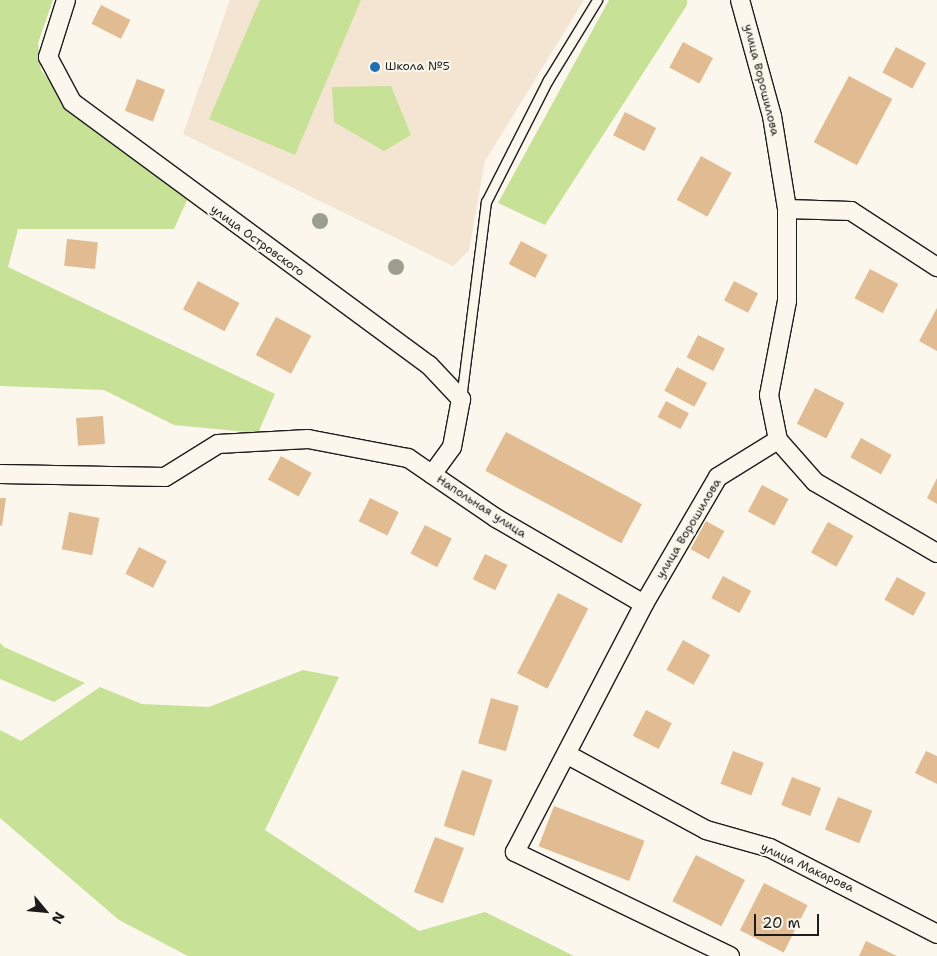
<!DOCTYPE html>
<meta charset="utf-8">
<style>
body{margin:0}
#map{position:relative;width:937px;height:956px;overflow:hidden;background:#fbf7ec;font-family:"Shantell Sans",sans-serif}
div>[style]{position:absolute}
.built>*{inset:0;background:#f3e5d1}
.green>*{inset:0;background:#c7e197}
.building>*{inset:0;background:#e1bb92;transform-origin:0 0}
.roads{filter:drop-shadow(1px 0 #1c1c1c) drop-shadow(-1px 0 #1c1c1c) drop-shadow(0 1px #1c1c1c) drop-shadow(0 -1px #1c1c1c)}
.lane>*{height:9px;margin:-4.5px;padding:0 4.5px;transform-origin:4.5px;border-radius:4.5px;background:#fbf7ec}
.street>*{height:18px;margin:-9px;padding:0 9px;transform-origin:9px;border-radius:9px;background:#fbf7ec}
.trees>*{width:16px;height:16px;margin:-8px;border-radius:50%;background:#9c9f8e}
.dots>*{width:14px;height:14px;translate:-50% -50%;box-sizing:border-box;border:2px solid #fbf7ec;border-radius:50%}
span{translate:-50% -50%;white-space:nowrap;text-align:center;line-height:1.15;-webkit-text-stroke:4px #fbf7ec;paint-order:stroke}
.poi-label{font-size:12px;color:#1c1c1c}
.left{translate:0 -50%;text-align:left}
.street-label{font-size:12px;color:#1c1c1c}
.north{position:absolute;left:20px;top:886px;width:50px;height:50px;-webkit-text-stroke:4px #fbf7ec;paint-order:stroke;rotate:118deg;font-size:14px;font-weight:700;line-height:20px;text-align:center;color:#1c1c1c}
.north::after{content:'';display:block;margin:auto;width:18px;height:22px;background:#1c1c1c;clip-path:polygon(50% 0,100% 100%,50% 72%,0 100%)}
.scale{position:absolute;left:754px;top:914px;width:65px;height:22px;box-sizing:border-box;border:2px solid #1c1c1c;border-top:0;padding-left:6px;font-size:15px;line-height:18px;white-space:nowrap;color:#1c1c1c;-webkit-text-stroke:4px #fbf7ec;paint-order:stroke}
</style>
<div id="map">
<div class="built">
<i style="clip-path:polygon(230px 0,584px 0,485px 161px,469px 250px,453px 266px,183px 134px)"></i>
</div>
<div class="green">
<i style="clip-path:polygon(0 0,53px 0,38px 43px,41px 70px,81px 121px,188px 198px,174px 229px,18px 229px,8px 267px,275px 394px,258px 433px,174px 425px,104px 390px,0 386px)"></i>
<i style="clip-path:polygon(260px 0,361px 0,295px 155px,209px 119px)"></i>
<i style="clip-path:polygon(609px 0,687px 0,687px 5px,545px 225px,498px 203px)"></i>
<i style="clip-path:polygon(391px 86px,411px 135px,384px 151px,334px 122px,332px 87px)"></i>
<i style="clip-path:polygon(0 643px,4px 647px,85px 683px,54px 702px,0 679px)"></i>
<i style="clip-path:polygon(303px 670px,339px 677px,265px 830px,419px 931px,485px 912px,574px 956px,188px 956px,119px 920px,0 818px,0 730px,21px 741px,100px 687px,142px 704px,209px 707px)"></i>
</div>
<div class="building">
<i style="left:101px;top:5px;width:33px;height:21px;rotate:27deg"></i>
<i style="left:683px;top:42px;width:34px;height:29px;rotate:28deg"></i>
<i style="left:896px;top:47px;width:34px;height:29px;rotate:28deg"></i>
<i style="left:849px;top:76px;width:49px;height:75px;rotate:28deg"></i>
<i style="left:137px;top:79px;width:30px;height:34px;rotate:21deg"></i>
<i style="left:625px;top:112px;width:35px;height:26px;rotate:27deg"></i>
<i style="left:701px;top:156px;width:35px;height:50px;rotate:29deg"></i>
<i style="left:67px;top:239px;width:31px;height:27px;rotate:6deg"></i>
<i style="left:521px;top:241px;width:30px;height:26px;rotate:28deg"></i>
<i style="left:870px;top:269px;width:32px;height:33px;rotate:28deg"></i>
<i style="left:198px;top:281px;width:47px;height:32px;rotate:28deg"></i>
<i style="left:734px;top:281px;width:27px;height:22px;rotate:27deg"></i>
<i style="clip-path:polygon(937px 308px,937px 351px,919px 341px)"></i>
<i style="left:276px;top:317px;width:40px;height:43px;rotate:28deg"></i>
<i style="left:698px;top:335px;width:30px;height:25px;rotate:27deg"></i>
<i style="left:677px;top:367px;width:34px;height:27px;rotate:28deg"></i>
<i style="left:815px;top:388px;width:33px;height:40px;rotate:27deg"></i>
<i style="left:666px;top:401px;width:26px;height:18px;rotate:28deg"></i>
<i style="left:103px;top:416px;width:28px;height:27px;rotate:86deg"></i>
<i style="left:506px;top:432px;width:154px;height:44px;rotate:28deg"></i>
<i style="left:861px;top:438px;width:35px;height:22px;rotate:29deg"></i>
<i style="left:281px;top:456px;width:35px;height:27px;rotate:29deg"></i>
<i style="clip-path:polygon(937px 478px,937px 504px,927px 498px)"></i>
<i style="left:762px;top:485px;width:30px;height:30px;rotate:28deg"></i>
<i style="clip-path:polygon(0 498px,6px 498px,2px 526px,0 525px)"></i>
<i style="left:370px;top:498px;width:32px;height:26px;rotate:26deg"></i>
<i style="left:69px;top:512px;width:31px;height:38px;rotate:11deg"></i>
<i style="left:706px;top:521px;width:21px;height:32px;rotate:29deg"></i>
<i style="left:828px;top:522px;width:29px;height:35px;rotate:29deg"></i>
<i style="left:425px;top:525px;width:30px;height:32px;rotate:27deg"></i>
<i style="left:139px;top:547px;width:31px;height:30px;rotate:27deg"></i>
<i style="left:485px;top:554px;width:25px;height:28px;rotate:26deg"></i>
<i style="left:723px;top:576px;width:32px;height:25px;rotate:28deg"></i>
<i style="left:897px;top:577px;width:33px;height:26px;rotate:29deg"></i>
<i style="left:558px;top:593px;width:34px;height:90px;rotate:27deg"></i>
<i style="left:683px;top:640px;width:31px;height:34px;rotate:29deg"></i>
<i style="left:491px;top:698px;width:29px;height:47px;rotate:16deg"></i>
<i style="left:646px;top:710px;width:29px;height:29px;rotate:27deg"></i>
<i style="left:733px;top:751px;width:33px;height:35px;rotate:21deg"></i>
<i style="clip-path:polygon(926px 751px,937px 756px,937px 784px,915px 773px)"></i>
<i style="left:462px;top:770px;width:32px;height:59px;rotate:18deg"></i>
<i style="left:792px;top:777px;width:31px;height:30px;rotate:21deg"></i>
<i style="left:838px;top:797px;width:37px;height:35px;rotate:22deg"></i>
<i style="left:554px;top:806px;width:97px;height:43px;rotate:21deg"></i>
<i style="left:435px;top:837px;width:31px;height:59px;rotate:21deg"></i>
<i style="left:696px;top:855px;width:55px;height:52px;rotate:27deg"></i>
<i style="left:764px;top:883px;width:49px;height:53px;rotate:27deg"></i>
<i style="clip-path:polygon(866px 941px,897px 956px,859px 956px)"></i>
</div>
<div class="roads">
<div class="lane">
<i style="left:461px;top:399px;width:199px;rotate:-82.8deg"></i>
<i style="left:486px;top:202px;width:137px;rotate:-63.1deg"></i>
<i style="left:548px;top:80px;width:94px;rotate:-58.5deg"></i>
</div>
<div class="street">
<i style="left:66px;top:0;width:60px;rotate:107.5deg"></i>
<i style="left:48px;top:57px;width:51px;rotate:61.9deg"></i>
<i style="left:72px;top:102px;width:443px;rotate:36.4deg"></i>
<i style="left:429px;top:365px;width:47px;rotate:46.7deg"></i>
<i style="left:461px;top:399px;width:49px;rotate:100.6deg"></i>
<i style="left:452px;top:447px;width:34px;rotate:126deg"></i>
<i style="left:740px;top:0;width:120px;rotate:74.6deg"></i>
<i style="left:772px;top:116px;width:94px;rotate:80.8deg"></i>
<i style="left:787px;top:209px;width:92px;rotate:90deg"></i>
<i style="left:787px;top:301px;width:96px;rotate:100.8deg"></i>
<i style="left:769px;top:395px;width:46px;rotate:78.7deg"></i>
<i style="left:778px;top:440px;width:56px;rotate:48.6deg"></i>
<i style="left:815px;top:482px;width:141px;rotate:30.2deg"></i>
<i style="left:787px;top:209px;width:64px;rotate:1.8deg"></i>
<i style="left:851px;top:211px;width:103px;rotate:33.1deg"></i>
<i style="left:0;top:474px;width:165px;rotate:1deg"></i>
<i style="left:165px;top:477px;width:62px;rotate:-31.9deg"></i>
<i style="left:218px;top:444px;width:90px;rotate:-3.2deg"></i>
<i style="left:308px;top:439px;width:102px;rotate:10.8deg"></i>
<i style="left:408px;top:458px;width:107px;rotate:34.3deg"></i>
<i style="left:496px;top:518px;width:171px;rotate:30.2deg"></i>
<i style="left:568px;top:755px;width:157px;rotate:28.5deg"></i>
<i style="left:706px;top:830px;width:66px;rotate:15.7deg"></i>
<i style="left:770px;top:848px;width:188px;rotate:27.2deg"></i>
<i style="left:730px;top:956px;width:239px;rotate:-154.2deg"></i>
<i style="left:515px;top:852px;width:280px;rotate:-62.5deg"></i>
<i style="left:644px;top:604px;width:147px;rotate:-59.8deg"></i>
<i style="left:718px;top:477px;width:70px;rotate:-31.7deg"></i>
</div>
</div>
<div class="trees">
<i style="left:320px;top:221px"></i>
<i style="left:396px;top:267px"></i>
</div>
<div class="dots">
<i style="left:375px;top:67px;background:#1f6fb2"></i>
</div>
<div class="poi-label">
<span class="left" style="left:385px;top:67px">Школа №5</span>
</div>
<div class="street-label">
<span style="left:761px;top:80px;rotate:76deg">улица Ворошилова</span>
<span style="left:257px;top:241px;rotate:36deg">улица Островского</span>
<span style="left:481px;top:507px;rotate:33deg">Напольная улица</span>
<span style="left:689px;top:529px;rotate:-59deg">улица Ворошилова</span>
<span style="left:807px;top:868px;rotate:25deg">улица Макарова</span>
</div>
<div class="north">N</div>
<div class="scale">20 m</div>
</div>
